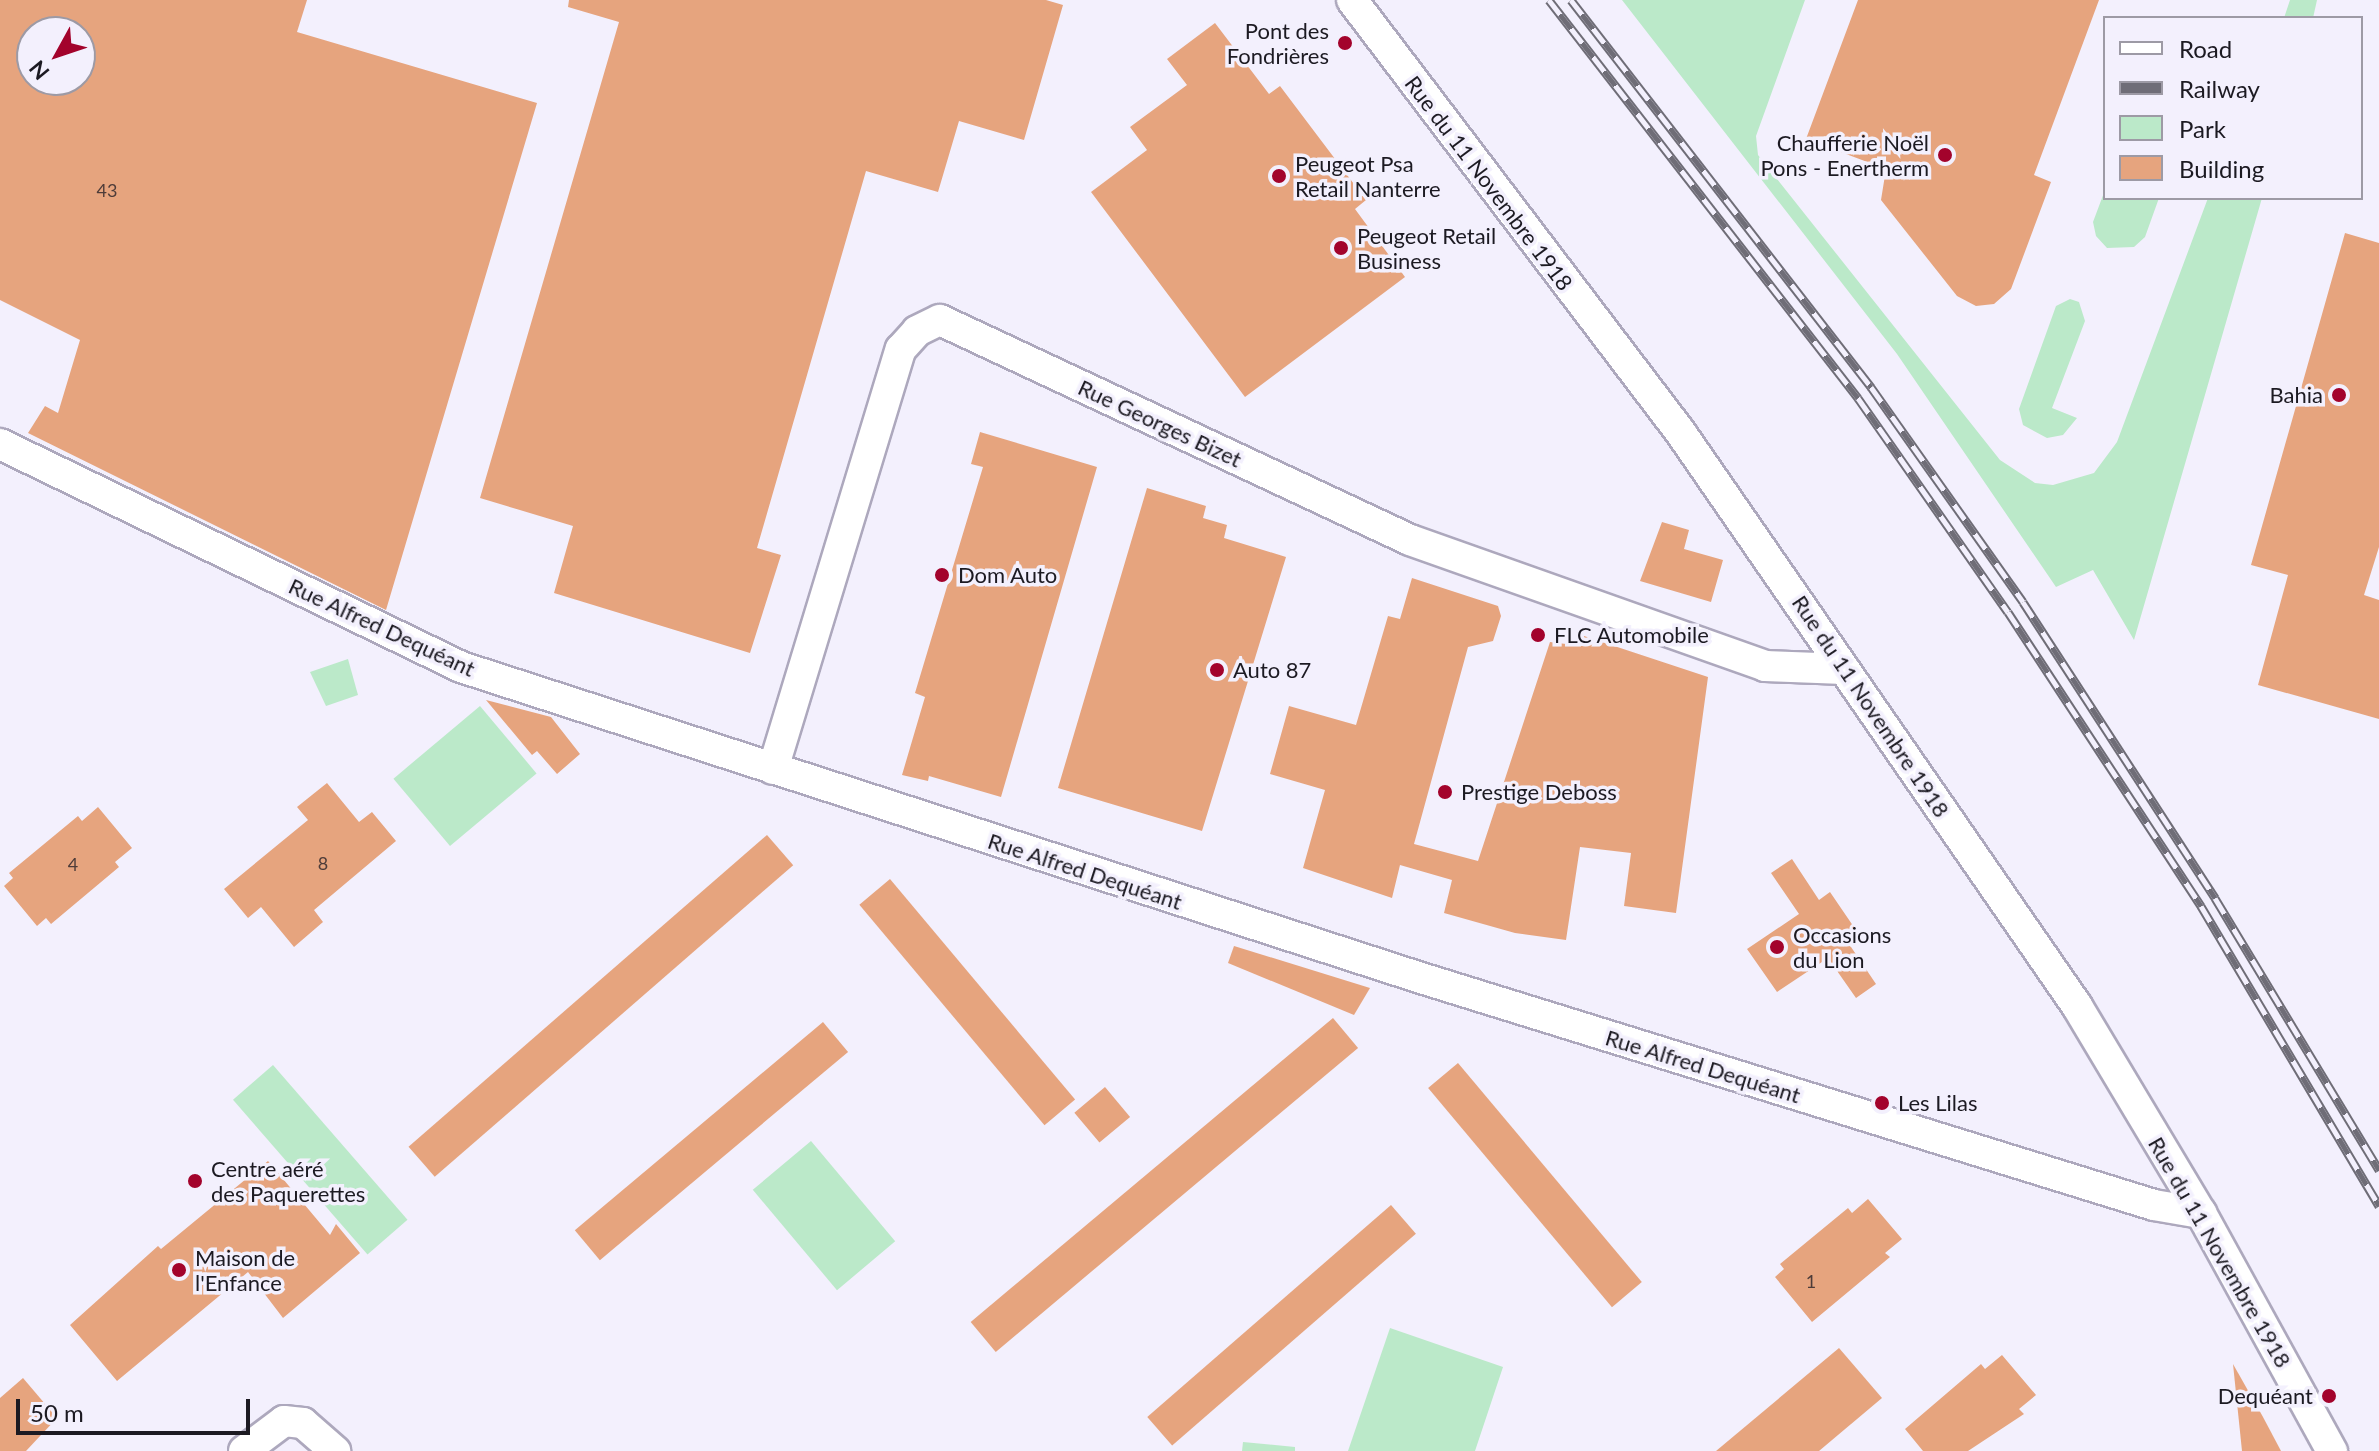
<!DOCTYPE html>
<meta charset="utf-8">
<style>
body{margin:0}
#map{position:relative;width:2379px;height:1451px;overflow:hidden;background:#f3f0fd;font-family:Lato,sans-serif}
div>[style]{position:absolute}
.green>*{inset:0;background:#bbe9c9;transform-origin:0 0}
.building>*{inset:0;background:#e6a47e;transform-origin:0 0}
.roads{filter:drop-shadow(2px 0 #ada8bd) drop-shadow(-2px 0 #ada8bd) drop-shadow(0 2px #ada8bd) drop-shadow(0 -2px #ada8bd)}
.minor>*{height:30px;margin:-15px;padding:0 15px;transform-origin:15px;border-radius:15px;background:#fff}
.rail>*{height:9px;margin-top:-4.5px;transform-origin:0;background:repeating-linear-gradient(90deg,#f3f0fd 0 18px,#6f6d77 0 36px);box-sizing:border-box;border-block:2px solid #6f6d77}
.dots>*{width:22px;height:22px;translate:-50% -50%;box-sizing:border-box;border:4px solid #f3f0fd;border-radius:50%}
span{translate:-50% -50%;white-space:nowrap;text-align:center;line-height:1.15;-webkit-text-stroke:7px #f3f0fd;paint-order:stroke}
.number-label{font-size:18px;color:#4e3c39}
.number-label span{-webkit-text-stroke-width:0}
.poi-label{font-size:22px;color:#1c1a22}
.right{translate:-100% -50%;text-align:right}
.left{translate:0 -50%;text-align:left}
.street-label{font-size:22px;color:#1c1a22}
.legend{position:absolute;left:2103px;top:16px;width:260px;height:184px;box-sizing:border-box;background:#f3f0fd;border:2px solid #9d9aa5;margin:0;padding:10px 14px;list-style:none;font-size:24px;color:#1c1a22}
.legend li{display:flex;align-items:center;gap:16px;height:40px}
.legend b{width:40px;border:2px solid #9d9aa5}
.north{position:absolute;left:16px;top:16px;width:80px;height:80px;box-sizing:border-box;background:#f3f0fd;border:2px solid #9d9aa5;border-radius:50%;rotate:230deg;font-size:22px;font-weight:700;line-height:32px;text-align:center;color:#1c1a22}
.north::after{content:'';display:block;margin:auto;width:28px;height:36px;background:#a3032c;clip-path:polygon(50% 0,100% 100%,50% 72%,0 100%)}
.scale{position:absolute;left:16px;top:1399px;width:234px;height:36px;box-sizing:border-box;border:4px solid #1c1a22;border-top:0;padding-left:10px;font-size:24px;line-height:28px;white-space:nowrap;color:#1c1a22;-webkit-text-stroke:6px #f3f0fd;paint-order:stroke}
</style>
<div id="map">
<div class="green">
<i style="clip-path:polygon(1622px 0,1805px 0,1756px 136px,1758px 155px,2000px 460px,2035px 483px,2053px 485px,2094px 473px,2117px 442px,2208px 198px,2262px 198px,2134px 640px,2093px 570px,2056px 587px,1897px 354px)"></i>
<i style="clip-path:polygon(2290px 0,2317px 0,2313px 18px,2284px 18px)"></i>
<i style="clip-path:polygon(2105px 190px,2105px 198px,2159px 198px,2145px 237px,2134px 247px,2107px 248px,2096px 236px,2093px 222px)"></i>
<i style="clip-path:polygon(2070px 299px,2079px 302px,2085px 321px,2052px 408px,2077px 418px,2063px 435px,2047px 438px,2023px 425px,2019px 409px,2056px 306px)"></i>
<i style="clip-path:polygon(348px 659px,358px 695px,326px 706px,310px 672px)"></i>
<i style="left:480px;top:706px;width:88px;height:113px;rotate:50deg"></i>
<i style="left:273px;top:1065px;width:205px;height:53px;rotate:49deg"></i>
<i style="left:811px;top:1141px;width:131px;height:76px;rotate:50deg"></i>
<i style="clip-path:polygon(1390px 1328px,1503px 1367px,1475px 1451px,1348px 1451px)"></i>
<i style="clip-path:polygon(1243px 1442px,1295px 1447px,1295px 1451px,1242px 1451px)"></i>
</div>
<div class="building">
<i style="clip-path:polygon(evenodd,0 0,307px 0,297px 32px,537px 103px,386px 610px,28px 433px,45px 406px,58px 413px,80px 340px,0 300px,0 0,32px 32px,80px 32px,80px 80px,32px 80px,32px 32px)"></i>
<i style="clip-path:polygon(569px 0,1046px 0,1063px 5px,1024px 140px,959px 121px,938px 192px,866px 171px,757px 548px,781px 555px,750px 653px,554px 593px,573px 526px,480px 498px,619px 22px,568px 7px)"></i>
<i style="clip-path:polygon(1858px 0,2099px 0,2034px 175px,2051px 182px,2011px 289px,1994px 304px,1976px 306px,1957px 296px,1881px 200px,1886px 169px,1806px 139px)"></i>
<i style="clip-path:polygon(1215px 23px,1269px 94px,1280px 86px,1366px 200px,1355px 209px,1405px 277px,1245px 397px,1091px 192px,1147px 150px,1130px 127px,1187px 85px,1167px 59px)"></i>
<i style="clip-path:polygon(2345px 233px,2379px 243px,2379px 547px,2364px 595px,2379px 600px,2379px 719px,2258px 685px,2288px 575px,2251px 565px)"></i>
<i style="clip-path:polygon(980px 432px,1097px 467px,1001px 797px,929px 776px,928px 781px,902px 775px,925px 697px,915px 693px,983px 467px,971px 464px)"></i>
<i style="clip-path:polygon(1147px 488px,1206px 506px,1203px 518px,1227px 525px,1224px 538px,1286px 557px,1202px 831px,1058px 788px)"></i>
<i style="clip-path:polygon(1662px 522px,1689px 530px,1684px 549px,1723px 560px,1711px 602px,1640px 581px)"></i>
<i style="clip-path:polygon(1412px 578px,1498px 606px,1501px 616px,1493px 641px,1468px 647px,1414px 844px,1478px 861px,1550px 642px,1582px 646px,1584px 636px,1708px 677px,1676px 913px,1624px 906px,1631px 853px,1580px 847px,1566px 940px,1515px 933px,1444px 913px,1452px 880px,1400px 865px,1392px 898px,1303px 868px,1325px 790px,1270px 774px,1289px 706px,1356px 725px,1388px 616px,1400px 619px)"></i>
<i style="clip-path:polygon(486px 700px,551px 717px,580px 754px,557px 774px,537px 751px,532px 755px)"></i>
<i style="clip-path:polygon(327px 783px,359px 822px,372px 812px,396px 841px,314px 910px,323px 922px,294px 947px,261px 907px,248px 918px,224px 889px,308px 820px,297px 807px)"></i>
<i style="clip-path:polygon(98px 807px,132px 848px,115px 862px,119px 867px,51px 924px,46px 918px,37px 926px,4px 886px,13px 878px,9px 873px,78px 816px,82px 821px)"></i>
<i style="left:767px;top:835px;width:40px;height:475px;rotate:49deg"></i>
<i style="clip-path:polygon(1792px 859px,1819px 900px,1830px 892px,1860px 936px,1849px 944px,1876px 984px,1856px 998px,1828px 958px,1777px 992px,1747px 949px,1799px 914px,1771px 873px)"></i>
<i style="left:890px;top:879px;width:288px;height:40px;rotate:50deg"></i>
<i style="clip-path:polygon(1234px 946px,1370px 988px,1354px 1015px,1228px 963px)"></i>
<i style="left:1333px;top:1018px;width:39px;height:473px;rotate:50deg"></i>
<i style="left:823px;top:1022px;width:39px;height:324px;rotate:50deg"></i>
<i style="left:1458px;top:1063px;width:286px;height:39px;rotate:50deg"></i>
<i style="left:1105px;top:1087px;width:39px;height:40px;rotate:50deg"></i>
<i style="clip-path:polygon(268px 1161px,330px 1235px,336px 1224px,360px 1253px,283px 1318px,248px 1272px,117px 1381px,70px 1325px,158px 1246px,161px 1249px)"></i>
<i style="clip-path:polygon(1868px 1199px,1902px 1239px,1885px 1253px,1890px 1257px,1812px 1322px,1775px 1277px,1784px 1269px,1780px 1264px,1848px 1208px,1852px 1213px)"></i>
<i style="left:1391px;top:1205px;width:38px;height:323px;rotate:49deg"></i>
<i style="clip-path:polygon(1839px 1348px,1882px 1398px,1819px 1451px,1716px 1451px)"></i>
<i style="clip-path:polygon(2002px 1355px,2036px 1395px,2019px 1409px,2024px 1414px,1968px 1451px,1923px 1451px,1905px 1429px,1981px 1364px,1985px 1369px)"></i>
<i style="clip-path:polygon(2233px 1364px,2263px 1417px,2281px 1451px,2242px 1451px)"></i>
<i style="clip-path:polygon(23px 1378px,57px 1418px,26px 1451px,0 1451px,0 1398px)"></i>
</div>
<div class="roads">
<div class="minor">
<i style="left:1352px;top:0;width:544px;rotate:52.77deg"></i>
<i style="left:1681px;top:433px;width:697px;rotate:55.35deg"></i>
<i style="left:2077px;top:1006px;width:241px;rotate:59.1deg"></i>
<i style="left:2201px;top:1213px;width:272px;rotate:61.2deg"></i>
<i style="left:0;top:444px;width:512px;rotate:25.81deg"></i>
<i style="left:461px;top:667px;width:1009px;rotate:17.95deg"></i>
<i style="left:1421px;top:978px;width:767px;rotate:17.21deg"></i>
<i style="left:2154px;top:1205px;width:48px;rotate:9.7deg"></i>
<i style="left:773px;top:769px;width:439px;rotate:-73.1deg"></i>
<i style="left:901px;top:349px;width:24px;rotate:-48deg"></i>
<i style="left:917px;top:331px;width:25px;rotate:-26deg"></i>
<i style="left:940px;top:320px;width:519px;rotate:25.08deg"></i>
<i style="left:1410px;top:540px;width:377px;rotate:19.5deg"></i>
<i style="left:1765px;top:666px;width:79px;rotate:2.2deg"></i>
<i style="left:244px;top:1451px;width:50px;rotate:-36.9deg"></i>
<i style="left:284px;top:1421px;width:19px;rotate:6deg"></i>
<i style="left:303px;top:1423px;width:43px;rotate:41.2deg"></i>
</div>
</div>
<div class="rail">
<i style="left:1549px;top:0;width:504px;rotate:52.17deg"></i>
<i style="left:1858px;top:398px;width:261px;rotate:55deg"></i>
<i style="left:2008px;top:612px;width:352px;rotate:56.7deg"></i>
<i style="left:2201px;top:906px;width:349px;rotate:59.3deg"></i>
<i style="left:1571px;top:0;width:490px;rotate:52.2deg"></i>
<i style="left:1871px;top:387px;width:263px;rotate:54.7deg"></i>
<i style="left:2023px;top:602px;width:353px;rotate:57deg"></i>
<i style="left:2215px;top:898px;width:318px;rotate:58.9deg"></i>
</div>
<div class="dots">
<i style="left:1345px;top:43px;background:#a3032c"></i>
<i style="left:1945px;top:155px;background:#a3032c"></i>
<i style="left:1279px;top:176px;background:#a3032c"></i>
<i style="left:1341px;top:248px;background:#a3032c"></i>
<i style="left:2339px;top:395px;background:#a3032c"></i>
<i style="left:942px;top:575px;background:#a3032c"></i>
<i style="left:1538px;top:635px;background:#a3032c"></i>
<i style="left:1217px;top:670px;background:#a3032c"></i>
<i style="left:1445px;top:792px;background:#a3032c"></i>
<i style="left:1777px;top:947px;background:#a3032c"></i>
<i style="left:1882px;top:1103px;background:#a3032c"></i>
<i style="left:195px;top:1181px;background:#a3032c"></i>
<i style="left:179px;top:1270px;background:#a3032c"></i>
<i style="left:2329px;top:1396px;background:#a3032c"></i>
</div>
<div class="number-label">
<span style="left:107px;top:190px">43</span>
<span style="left:323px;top:863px">8</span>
<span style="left:73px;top:864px">4</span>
<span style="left:1811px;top:1281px">1</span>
</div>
<div class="poi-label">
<span class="right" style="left:1329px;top:43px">Pont des<br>Fondrières</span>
<span class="right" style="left:1929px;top:155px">Chaufferie Noël<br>Pons - Enertherm</span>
<span class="left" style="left:1295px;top:176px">Peugeot Psa<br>Retail Nanterre</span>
<span class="left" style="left:1357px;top:248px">Peugeot Retail<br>Business</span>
<span class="right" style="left:2323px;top:395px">Bahia</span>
<span class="left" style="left:958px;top:575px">Dom Auto</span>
<span class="left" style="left:1554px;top:635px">FLC Automobile</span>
<span class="left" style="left:1233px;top:670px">Auto 87</span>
<span class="left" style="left:1461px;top:792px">Prestige Deboss</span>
<span class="left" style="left:1793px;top:947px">Occasions<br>du Lion</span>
<span class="left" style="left:1898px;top:1103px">Les Lilas</span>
<span class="left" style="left:211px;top:1181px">Centre aéré<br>des Paquerettes</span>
<span class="left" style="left:195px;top:1270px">Maison de<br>l'Enfance</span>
<span class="right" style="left:2313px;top:1396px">Dequéant</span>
</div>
<div class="street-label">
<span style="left:1489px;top:183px;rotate:53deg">Rue du 11 Novembre 1918</span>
<span style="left:1160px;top:423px;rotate:25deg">Rue Georges Bizet</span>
<span style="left:382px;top:627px;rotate:25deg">Rue Alfred Dequéant</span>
<span style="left:1871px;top:706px;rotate:56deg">Rue du 11 Novembre 1918</span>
<span style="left:1085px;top:871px;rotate:18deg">Rue Alfred Dequéant</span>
<span style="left:1703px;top:1066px;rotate:17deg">Rue Alfred Dequéant</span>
<span style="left:2220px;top:1252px;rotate:60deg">Rue du 11 Novembre 1918</span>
</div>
<ul class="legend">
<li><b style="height:10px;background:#fff"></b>Road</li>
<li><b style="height:10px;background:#6f6d77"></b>Railway</li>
<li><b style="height:22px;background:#bbe9c9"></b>Park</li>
<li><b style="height:22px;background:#e6a47e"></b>Building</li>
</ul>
<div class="north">N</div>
<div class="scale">50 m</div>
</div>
